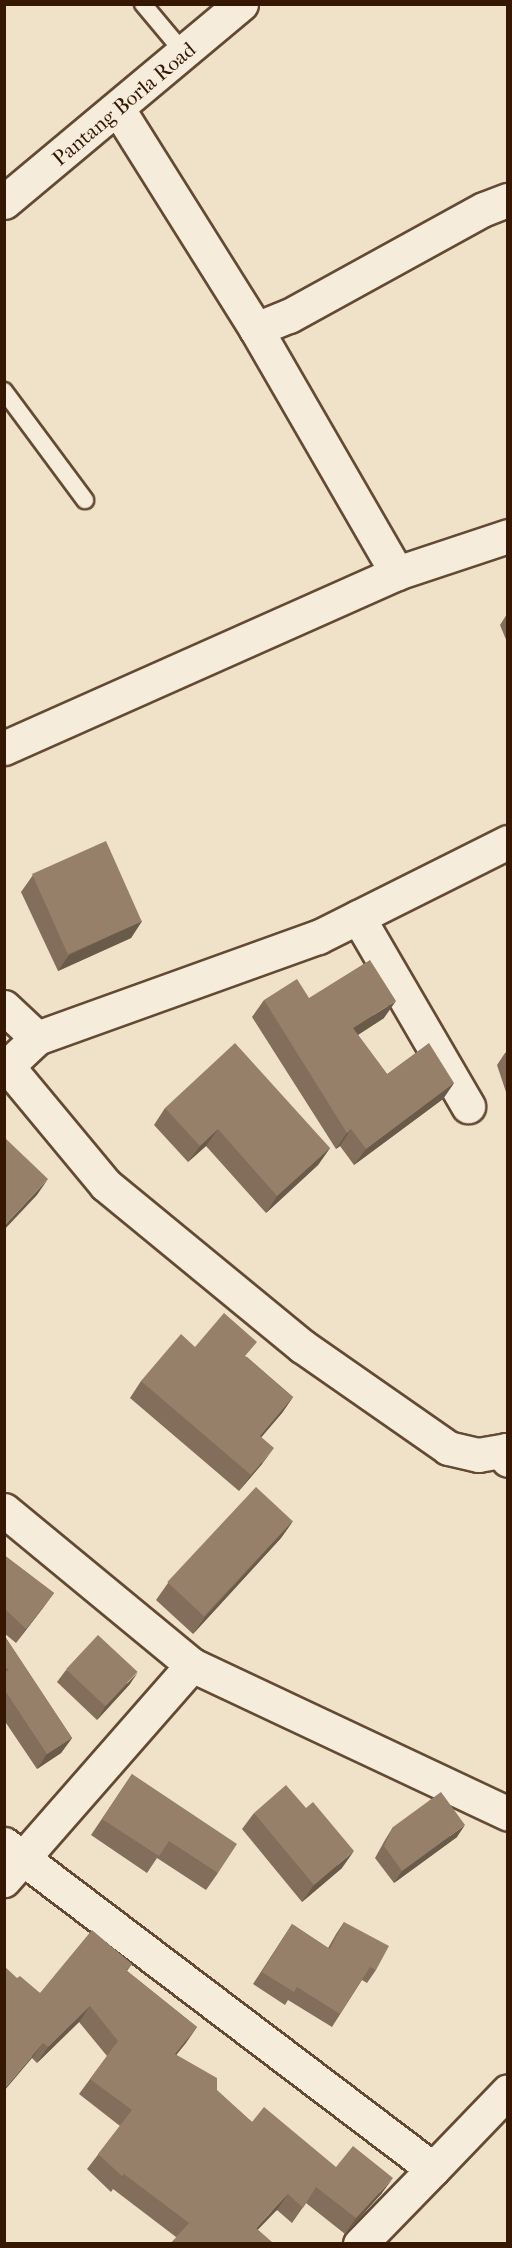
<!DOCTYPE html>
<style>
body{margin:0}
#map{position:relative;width:512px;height:2248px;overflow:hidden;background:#f0e1c9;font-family:"IM FELL French Canon",serif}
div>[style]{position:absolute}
.roads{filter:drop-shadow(2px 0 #644a33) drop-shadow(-2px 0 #644a33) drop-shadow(0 2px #644a33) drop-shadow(0 -2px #644a33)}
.service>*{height:16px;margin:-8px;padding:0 8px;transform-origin:8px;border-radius:8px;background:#f5ecdc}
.minor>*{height:33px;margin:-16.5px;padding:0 16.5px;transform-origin:16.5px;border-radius:16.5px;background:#f5ecdc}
.tertiary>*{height:33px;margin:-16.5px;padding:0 16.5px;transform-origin:16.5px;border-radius:16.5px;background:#f5ecdc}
.wall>*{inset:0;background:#826e5a}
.shaded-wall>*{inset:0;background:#6a5a4a}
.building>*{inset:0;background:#978069;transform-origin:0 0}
span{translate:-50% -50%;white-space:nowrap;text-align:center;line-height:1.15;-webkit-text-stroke:5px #f5ecdc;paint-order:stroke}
.street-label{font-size:21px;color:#361701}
.frame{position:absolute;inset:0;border:6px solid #361701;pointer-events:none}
</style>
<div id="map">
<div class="roads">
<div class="service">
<i style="left:143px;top:4px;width:64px;rotate:50.1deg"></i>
<i style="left:4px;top:391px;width:136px;rotate:53.4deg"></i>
</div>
<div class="minor">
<i style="left:118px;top:109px;width:260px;rotate:57.9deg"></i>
<i style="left:256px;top:329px;width:35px;rotate:-22deg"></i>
<i style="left:289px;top:316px;width:222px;rotate:-28.8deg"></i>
<i style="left:484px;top:209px;width:26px;rotate:-21deg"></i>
<i style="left:256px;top:329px;width:282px;rotate:60deg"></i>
<i style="left:4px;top:748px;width:430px;rotate:-24deg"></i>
<i style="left:397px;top:573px;width:117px;rotate:-18.4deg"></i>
<i style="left:358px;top:917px;width:219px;rotate:59.8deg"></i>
<i style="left:4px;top:1007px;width:45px;rotate:43.2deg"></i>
<i style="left:8px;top:1067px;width:153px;rotate:50.3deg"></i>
<i style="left:106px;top:1185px;width:254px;rotate:39.4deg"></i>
<i style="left:302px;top:1346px;width:178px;rotate:34.9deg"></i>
<i style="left:448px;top:1448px;width:31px;rotate:13deg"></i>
<i style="left:478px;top:1455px;width:28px;rotate:-10deg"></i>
<i style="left:506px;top:1450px;width:10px;rotate:79deg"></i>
<i style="left:4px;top:1069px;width:45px;rotate:-43.2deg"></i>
<i style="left:37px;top:1038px;width:299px;rotate:-19.8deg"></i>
<i style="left:318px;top:937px;width:212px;rotate:-26.6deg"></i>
<i style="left:4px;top:1510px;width:244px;rotate:39.5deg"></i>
<i style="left:192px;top:1665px;width:286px;rotate:131.2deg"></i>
<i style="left:192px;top:1665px;width:349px;rotate:25.2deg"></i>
<i style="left:4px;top:1844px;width:538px;rotate:37.15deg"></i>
<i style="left:433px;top:2169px;width:105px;rotate:134.2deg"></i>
<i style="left:433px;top:2169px;width:108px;rotate:-46.1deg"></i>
</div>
<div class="tertiary">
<i style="left:4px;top:202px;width:309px;rotate:-39.9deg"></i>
</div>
</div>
<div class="wall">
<i style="clip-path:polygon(507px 614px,507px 642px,500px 625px)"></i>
<i style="clip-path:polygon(33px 875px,142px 921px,131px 938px,58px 971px,21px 892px)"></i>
<i style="clip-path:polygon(309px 998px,384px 1018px,358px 1035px,387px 1074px,454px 1083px,443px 1099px,354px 1165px,340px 1146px,336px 1149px,252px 1017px,264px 1000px)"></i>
<i style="clip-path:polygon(507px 1052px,507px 1095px,497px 1065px,505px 1053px)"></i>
<i style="clip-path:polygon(165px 1108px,330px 1148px,318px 1165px,266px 1213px,206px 1146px,188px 1162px,154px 1125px)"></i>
<i style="clip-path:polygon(195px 1347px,247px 1357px,293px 1397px,282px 1413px,261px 1437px,262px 1464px,239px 1491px,130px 1398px,141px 1381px)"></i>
<i style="clip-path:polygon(293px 1521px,281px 1538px,193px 1634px,156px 1600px,168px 1583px)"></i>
<i style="clip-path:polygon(4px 1555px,54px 1593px,16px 1643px,4px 1633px)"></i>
<i style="clip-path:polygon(4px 1635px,72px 1738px,61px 1753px,37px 1769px,4px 1720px)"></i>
<i style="clip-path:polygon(66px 1670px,130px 1684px,97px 1720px,57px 1682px)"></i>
<i style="clip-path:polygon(132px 1774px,218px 1873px,206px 1890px,157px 1858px,147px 1873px,91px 1835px)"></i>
<i style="clip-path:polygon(254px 1813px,342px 1868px,302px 1902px,242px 1829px)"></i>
<i style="clip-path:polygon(393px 1827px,457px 1837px,394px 1883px,375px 1858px,385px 1840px)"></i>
<i style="clip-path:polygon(344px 1922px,376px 1970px,367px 1983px,362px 1980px,332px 2027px,288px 2000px,285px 2005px,253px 1984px,292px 1924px,328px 1948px,336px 1934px)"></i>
<i style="clip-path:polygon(132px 1964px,127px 1971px,197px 2027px,176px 2055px,252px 2122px,382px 2193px,345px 2234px,306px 2203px,292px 2223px,277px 2210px,176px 2237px,113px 2189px,111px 2192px,87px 2169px,120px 2126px,79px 2094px,107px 2056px,79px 2022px,37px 2063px,32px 2058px,17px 1978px,40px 1993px)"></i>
</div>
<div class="shaded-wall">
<i style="clip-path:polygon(142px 921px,131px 938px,58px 971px,69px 955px)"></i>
<i style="clip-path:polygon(396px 1001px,384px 1018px,342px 1045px,353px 1028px)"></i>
<i style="clip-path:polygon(454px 1083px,443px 1099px,354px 1165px,366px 1149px)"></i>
<i style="clip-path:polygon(218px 1129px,206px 1146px,188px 1162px,200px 1146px)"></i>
<i style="clip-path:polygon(351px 1129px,340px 1146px,336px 1149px,347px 1133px)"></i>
<i style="clip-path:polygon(330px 1148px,318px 1165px,266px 1213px,277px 1196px)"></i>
<i style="clip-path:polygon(48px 1179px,37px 1195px,4px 1230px,4px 1226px)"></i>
<i style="clip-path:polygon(293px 1397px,282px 1413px,248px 1453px,260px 1436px)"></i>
<i style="clip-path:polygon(274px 1448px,262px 1464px,239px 1491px,251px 1475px)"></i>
<i style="clip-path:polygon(293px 1521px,281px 1538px,193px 1634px,205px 1617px)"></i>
<i style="clip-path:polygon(54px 1593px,43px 1608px,16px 1643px,26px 1629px)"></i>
<i style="clip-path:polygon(138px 1672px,130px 1684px,97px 1720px,105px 1707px)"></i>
<i style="clip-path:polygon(72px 1738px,61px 1753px,37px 1769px,47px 1754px)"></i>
<i style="clip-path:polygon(465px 1825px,457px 1837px,394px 1883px,402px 1871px)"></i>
<i style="clip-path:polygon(354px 1851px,342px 1868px,302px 1902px,314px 1885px)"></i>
<i style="clip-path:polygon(90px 2006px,79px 2022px,37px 2063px,48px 2047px)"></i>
<i style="clip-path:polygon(197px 2027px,186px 2043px,164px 2070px,175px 2054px)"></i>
<i style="clip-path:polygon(43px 2043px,32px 2058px,4px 2091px,4px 2089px)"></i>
<i style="clip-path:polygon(393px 2178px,382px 2193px,345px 2234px,356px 2218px)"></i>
<i style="clip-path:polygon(288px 2194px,277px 2210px,245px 2243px,256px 2228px)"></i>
</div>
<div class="building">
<i style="left:106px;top:841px;width:88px;height:81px;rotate:66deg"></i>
<i style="clip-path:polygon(370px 960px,396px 1001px,353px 1028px,387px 1074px,429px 1043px,454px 1083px,366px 1149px,351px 1129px,347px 1133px,264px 1000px,297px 979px,309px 998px)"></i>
<i style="clip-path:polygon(235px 1043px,330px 1148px,277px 1196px,218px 1129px,200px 1146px,165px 1108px)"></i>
<i style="clip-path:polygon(4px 1137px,48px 1179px,4px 1226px)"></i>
<i style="clip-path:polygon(224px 1313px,257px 1342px,245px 1356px,293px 1397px,260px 1436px,274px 1448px,251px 1475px,141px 1381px,181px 1334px,195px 1347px)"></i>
<i style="left:256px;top:1487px;width:50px;height:130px;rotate:43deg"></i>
<i style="clip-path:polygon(4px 1555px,54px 1593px,26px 1629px,4px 1608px)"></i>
<i style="clip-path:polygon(4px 1635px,72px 1738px,47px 1754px,4px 1689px,4px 1673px,9px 1670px,4px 1666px)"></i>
<i style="left:98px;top:1635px;width:54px;height:47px;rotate:43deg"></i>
<i style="clip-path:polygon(132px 1774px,237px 1844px,218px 1873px,169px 1841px,159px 1856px,102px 1819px)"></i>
<i style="clip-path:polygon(286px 1785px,306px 1808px,313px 1802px,354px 1851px,314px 1885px,254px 1813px)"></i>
<i style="clip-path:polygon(441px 1792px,465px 1825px,402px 1871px,384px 1846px,393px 1827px)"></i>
<i style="clip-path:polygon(344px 1922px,389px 1946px,376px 1970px,370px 1967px,340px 2014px,297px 1987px,294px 1992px,262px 1972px,292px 1924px,330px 1949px)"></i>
<i style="clip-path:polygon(92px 1930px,132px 1964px,126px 1970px,197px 2027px,175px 2054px,217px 2078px,217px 2090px,252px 2122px,264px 2107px,336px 2167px,353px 2146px,393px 2178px,356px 2218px,316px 2187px,303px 2208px,288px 2194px,256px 2228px,272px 2242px,270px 2244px,170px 2244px,189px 2223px,124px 2174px,122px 2176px,98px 2154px,132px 2110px,90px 2079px,118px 2041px,90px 2006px,48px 2047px,43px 2043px,4px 2089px,4px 1966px,17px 1978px,20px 1976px,40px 1993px)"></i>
</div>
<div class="street-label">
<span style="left:124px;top:104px;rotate:-40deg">Pantang Borla Road</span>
</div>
<div class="frame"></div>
</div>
